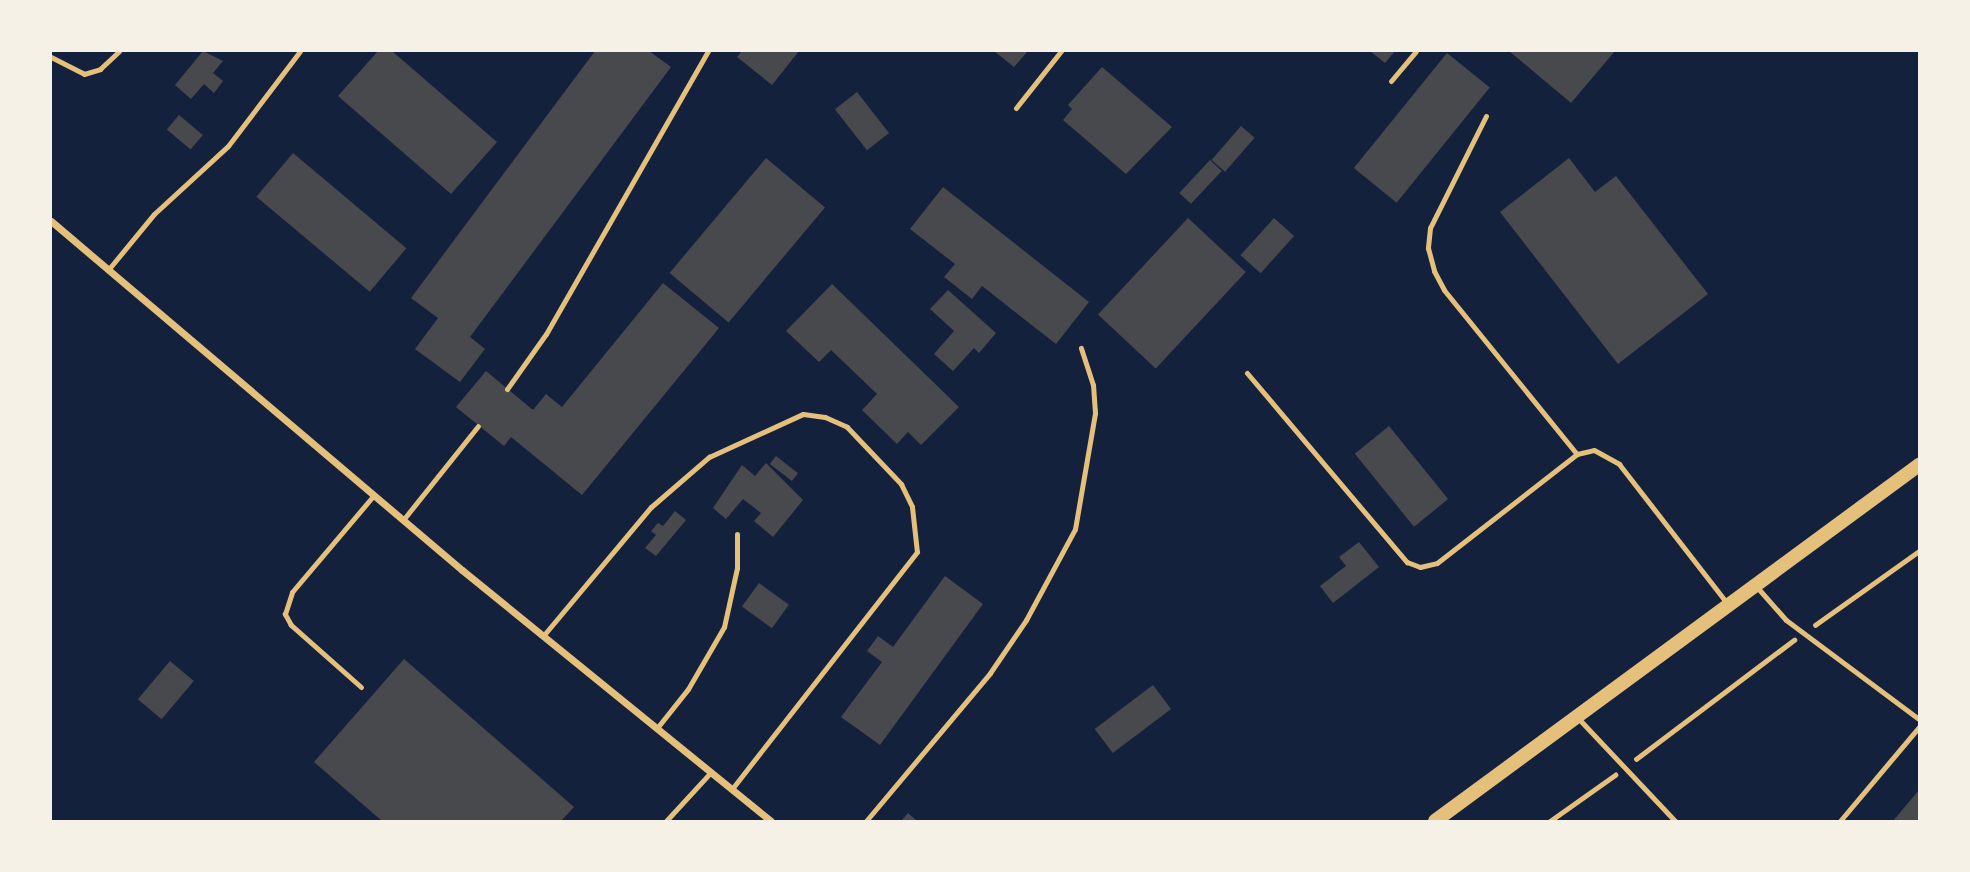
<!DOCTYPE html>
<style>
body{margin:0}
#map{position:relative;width:1970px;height:872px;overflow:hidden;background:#14213d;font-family:Lato,sans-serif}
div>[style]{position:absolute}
.building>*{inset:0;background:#48494c;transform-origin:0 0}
.path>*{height:4.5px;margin:-2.25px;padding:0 2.25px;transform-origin:2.25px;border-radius:2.25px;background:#e5c07b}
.service>*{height:5px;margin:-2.5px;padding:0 2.5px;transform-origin:2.5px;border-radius:2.5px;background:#e5c07b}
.minor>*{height:7px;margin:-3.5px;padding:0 3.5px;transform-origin:3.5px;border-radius:3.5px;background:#e5c07b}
.secondary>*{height:14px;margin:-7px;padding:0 7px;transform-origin:7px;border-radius:7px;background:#e5c07b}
span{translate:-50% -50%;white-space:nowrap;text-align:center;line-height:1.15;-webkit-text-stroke:7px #f6f1e7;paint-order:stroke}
.frame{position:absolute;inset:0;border:52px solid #f6f1e7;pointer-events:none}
</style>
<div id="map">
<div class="building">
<i style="clip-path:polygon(203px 51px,223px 61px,213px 73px,223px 81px,214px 93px,204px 84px,191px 99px,175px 85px)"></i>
<i style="clip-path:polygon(378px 51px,392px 51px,497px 142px,451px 194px,338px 96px)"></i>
<i style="clip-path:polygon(595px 51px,649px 51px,671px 67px,470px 337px,485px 349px,460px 382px,415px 349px,438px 318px,411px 298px)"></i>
<i style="clip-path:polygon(742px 51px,799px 51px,772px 85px,737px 57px)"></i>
<i style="clip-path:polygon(994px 51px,1028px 51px,1014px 67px)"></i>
<i style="clip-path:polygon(1370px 51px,1395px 51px,1385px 63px)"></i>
<i style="clip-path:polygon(1509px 51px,1615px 51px,1571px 103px)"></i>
<i style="left:1447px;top:53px;width:55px;height:148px;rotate:39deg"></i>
<i style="clip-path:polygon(1102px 67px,1172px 127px,1126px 174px,1063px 120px,1072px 109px,1068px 105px)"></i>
<i style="left:857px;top:92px;width:52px;height:28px;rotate:52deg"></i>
<i style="left:179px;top:115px;width:31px;height:19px;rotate:40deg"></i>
<i style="left:1241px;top:126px;width:18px;height:45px;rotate:41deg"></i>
<i style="left:293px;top:153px;width:148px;height:57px;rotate:40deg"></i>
<i style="left:766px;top:158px;width:77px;height:150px;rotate:40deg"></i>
<i style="clip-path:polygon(1569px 158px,1595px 192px,1616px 176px,1708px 294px,1618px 364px,1500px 212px)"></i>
<i style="left:1210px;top:160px;width:16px;height:45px;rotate:43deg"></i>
<i style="clip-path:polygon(943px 187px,1089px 302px,1056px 344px,982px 286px,972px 299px,944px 277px,955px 264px,910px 229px)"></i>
<i style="left:1188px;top:218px;width:79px;height:132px;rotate:43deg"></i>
<i style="left:1274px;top:218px;width:27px;height:50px;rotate:42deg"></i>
<i style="clip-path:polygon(663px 283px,719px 328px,582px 495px,511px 437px,504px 446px,456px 407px,486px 371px,533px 410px,546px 394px,562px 407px)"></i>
<i style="clip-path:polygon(832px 284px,959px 407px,921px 445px,908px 432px,897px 444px,862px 410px,877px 394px,831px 350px,819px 362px,786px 331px)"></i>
<i style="clip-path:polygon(948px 290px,996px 333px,979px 353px,974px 348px,953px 371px,934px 354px,954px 331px,930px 309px)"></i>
<i style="left:1389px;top:426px;width:94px;height:44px;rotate:51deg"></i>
<i style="left:776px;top:456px;width:28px;height:10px;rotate:38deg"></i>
<i style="clip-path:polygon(766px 463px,803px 500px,773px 537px,754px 521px,761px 513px,743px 499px,726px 519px,713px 508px,742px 465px,755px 476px)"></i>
<i style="clip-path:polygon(675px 511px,686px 520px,656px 556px,645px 548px,656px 535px,651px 531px,658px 523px,663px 526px)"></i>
<i style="clip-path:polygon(1359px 542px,1379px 567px,1333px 603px,1320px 586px,1346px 566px,1339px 557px)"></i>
<i style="clip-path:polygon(945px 576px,983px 604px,880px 745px,841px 717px,882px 662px,867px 651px,878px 636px,893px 647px)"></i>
<i style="left:759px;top:583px;width:37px;height:29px;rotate:36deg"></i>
<i style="clip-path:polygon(404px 659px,574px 807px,561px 821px,382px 821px,314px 762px)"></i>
<i style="left:170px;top:661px;width:31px;height:50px;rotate:40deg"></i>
<i style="left:1153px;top:685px;width:30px;height:73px;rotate:53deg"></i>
<i style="clip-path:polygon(1919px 790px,1919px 821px,1893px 821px)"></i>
<i style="clip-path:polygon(908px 813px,917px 821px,901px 821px)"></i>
</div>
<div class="path">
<i style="left:1815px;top:625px;width:128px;rotate:-35.4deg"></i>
<i style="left:1636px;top:759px;width:198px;rotate:-37deg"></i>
<i style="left:1550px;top:821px;width:80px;rotate:-35.3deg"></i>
</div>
<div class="service">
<i style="left:51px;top:57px;width:37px;rotate:27deg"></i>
<i style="left:84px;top:74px;width:17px;rotate:-17deg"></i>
<i style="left:100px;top:69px;width:26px;rotate:-43deg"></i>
<i style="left:1391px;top:81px;width:39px;rotate:-50deg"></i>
<i style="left:1016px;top:108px;width:73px;rotate:-51.7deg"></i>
<i style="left:1486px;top:116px;width:125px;rotate:116.6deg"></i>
<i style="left:1430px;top:228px;width:20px;rotate:96deg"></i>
<i style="left:1428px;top:248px;width:24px;rotate:75deg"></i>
<i style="left:1434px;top:271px;width:21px;rotate:62deg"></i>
<i style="left:1444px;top:290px;width:211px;rotate:51deg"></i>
<i style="left:108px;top:270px;width:72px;rotate:-50.6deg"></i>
<i style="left:154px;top:214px;width:100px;rotate:-42.6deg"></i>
<i style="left:228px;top:146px;width:119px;rotate:-52.8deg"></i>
<i style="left:1247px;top:373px;width:248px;rotate:49.8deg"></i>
<i style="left:1407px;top:562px;width:14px;rotate:21deg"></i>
<i style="left:1420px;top:567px;width:17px;rotate:-13deg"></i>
<i style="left:1437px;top:563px;width:177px;rotate:-37.9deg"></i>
<i style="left:1577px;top:454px;width:17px;rotate:-13deg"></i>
<i style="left:1594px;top:450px;width:29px;rotate:29deg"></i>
<i style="left:1619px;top:464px;width:176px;rotate:52.2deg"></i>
<i style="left:507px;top:389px;width:67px;rotate:-54.7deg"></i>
<i style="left:546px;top:334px;width:326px;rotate:-60.2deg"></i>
<i style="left:403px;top:520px;width:120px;rotate:-51.4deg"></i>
<i style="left:1756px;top:586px;width:45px;rotate:48.6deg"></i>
<i style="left:1786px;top:620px;width:166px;rotate:36.7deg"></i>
<i style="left:543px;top:636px;width:168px;rotate:-50.1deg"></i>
<i style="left:651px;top:507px;width:77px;rotate:-40.8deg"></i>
<i style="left:709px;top:457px;width:103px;rotate:-24.6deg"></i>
<i style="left:803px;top:414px;width:22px;rotate:8deg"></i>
<i style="left:825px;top:417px;width:24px;rotate:24deg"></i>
<i style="left:847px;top:427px;width:79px;rotate:46.5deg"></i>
<i style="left:901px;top:484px;width:25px;rotate:64deg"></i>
<i style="left:912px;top:507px;width:45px;rotate:83.7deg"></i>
<i style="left:917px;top:552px;width:301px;rotate:128deg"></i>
<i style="left:361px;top:687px;width:94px;rotate:-138.5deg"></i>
<i style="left:291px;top:625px;width:13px;rotate:-119deg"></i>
<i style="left:285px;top:614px;width:23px;rotate:-72deg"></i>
<i style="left:292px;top:592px;width:127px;rotate:-49.8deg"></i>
<i style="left:1577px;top:717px;width:143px;rotate:46.7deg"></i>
<i style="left:657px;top:728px;width:50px;rotate:-51.5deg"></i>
<i style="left:688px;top:689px;width:72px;rotate:-59.9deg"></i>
<i style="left:724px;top:627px;width:60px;rotate:-77.6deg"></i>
<i style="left:737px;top:568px;width:34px;rotate:-90deg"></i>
<i style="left:666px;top:821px;width:67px;rotate:-47.4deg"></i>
<i style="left:866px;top:821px;width:193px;rotate:-50deg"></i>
<i style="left:990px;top:673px;width:64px;rotate:-55.8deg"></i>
<i style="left:1026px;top:620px;width:103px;rotate:-61.7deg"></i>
<i style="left:1075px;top:529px;width:118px;rotate:-80.2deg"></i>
<i style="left:1095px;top:413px;width:28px;rotate:-94deg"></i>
<i style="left:1093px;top:385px;width:39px;rotate:-108deg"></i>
<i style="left:1840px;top:821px;width:123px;rotate:-50deg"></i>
</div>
<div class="minor">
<i style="left:51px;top:221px;width:539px;rotate:40.34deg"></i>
<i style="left:462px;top:570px;width:398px;rotate:39.1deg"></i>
</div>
<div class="secondary">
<i style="left:1435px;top:821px;width:601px;rotate:-36.34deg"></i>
</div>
<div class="frame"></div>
</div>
